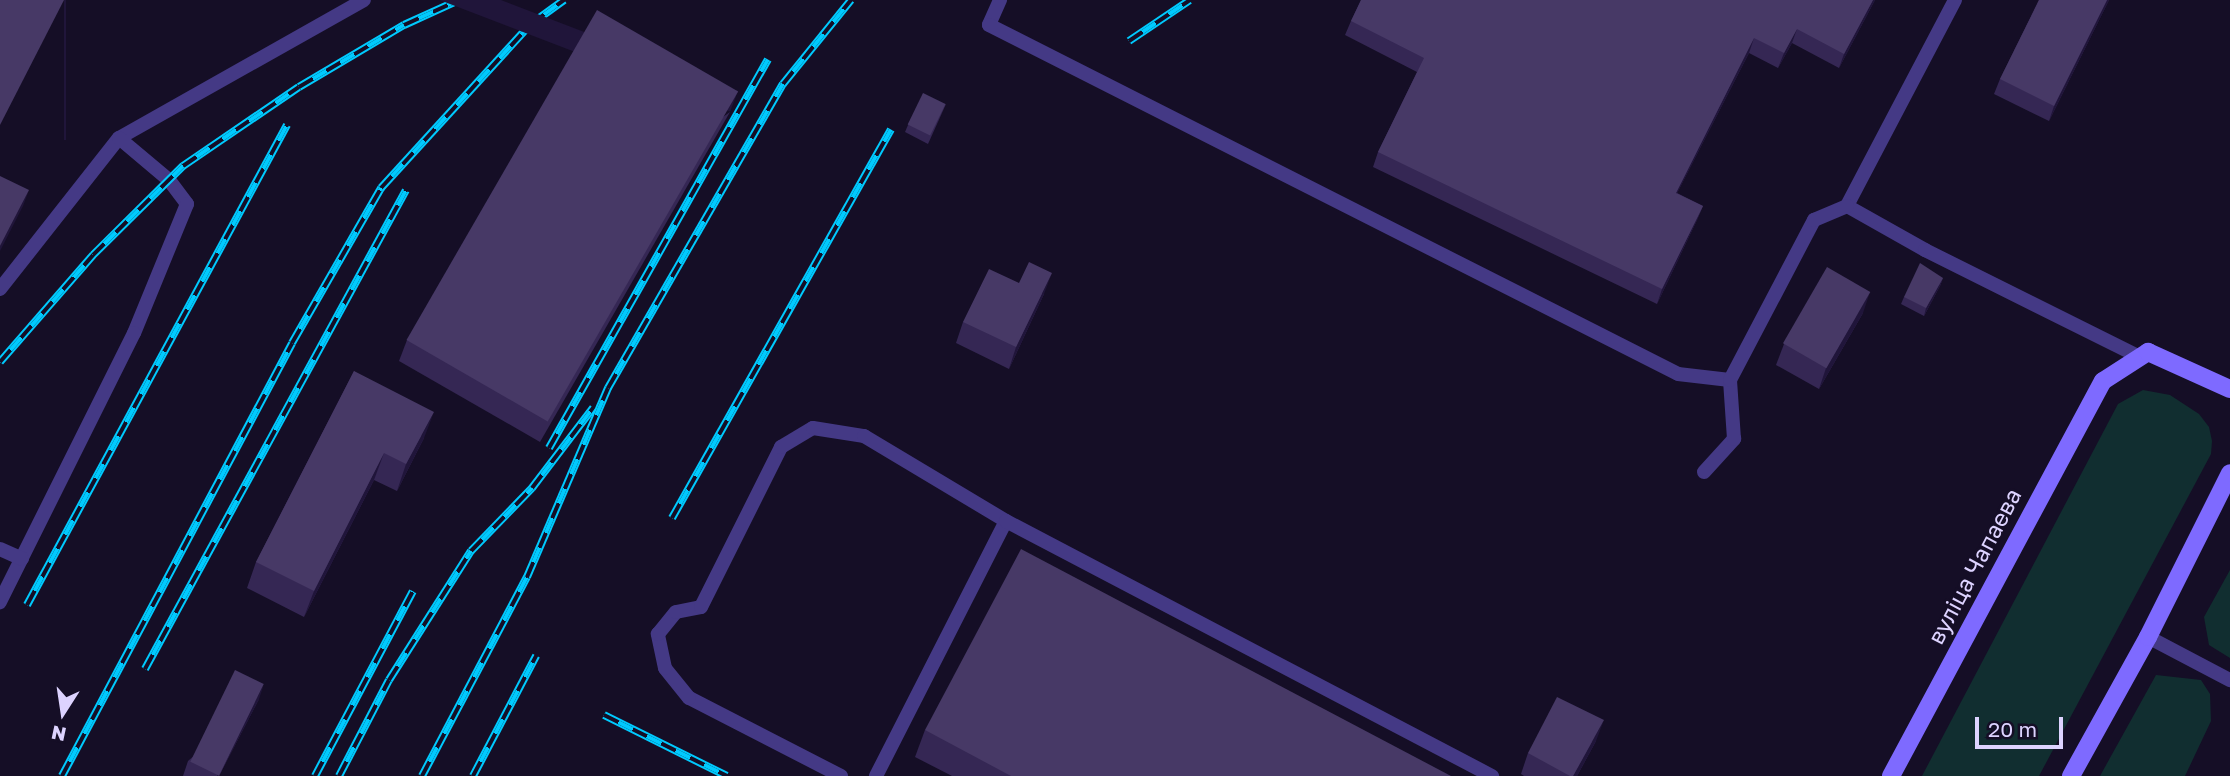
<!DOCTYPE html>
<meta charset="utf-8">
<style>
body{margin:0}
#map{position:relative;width:2230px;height:776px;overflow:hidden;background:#150e26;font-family:"Golos Text",sans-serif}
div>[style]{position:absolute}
.green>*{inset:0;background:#112e30}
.lane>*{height:14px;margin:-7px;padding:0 7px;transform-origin:7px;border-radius:7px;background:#443985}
.secondary>*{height:18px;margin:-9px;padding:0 9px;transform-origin:9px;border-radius:9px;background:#7e6aff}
.rail>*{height:8px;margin-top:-4px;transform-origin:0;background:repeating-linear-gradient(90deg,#150e26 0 16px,#00cafe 0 32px);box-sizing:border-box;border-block:2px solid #00cafe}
.wall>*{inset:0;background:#352754}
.shaded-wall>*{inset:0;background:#20153a;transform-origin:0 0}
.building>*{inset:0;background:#473966;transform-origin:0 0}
span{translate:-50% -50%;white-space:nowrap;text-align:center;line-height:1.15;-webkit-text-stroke:5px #150e26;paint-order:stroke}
.street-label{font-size:23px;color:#ddd3ff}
.north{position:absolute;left:28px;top:678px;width:70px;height:70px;-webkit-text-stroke:5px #150e26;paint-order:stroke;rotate:192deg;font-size:19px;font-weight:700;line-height:28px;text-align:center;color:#ddd3ff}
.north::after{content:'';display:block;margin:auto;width:24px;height:32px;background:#ddd3ff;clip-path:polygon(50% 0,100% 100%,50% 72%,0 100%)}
.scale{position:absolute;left:1975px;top:717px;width:88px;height:32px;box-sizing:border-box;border:4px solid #ddd3ff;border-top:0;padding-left:9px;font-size:21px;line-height:24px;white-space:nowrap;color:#ddd3ff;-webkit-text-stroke:5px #150e26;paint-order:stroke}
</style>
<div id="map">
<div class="green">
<i style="clip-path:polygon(2143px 390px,2170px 395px,2199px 414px,2209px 427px,2212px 441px,2211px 454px,2039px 776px,1922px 776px,2118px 404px)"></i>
<i style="clip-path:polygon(2230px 570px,2230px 658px,2209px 645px,2204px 617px)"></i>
<i style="clip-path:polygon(2156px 675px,2201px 680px,2210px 694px,2211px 721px,2185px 776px,2100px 776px)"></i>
</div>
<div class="lane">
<i style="left:1000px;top:0;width:27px;rotate:114deg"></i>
<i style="left:989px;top:25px;width:772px;rotate:26.86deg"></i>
<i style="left:1678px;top:374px;width:52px;rotate:6.6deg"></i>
<i style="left:1955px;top:0;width:233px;rotate:117.7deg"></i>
<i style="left:1847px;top:206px;width:90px;rotate:29.4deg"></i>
<i style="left:1925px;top:250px;width:240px;rotate:26.5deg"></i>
<i style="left:119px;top:138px;width:281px;rotate:-29.4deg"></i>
<i style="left:0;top:289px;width:192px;rotate:-51.8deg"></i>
<i style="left:119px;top:138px;width:65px;rotate:40deg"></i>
<i style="left:169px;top:180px;width:30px;rotate:53deg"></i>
<i style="left:187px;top:204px;width:139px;rotate:112.3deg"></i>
<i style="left:134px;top:333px;width:301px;rotate:116.5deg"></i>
<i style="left:1704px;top:472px;width:45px;rotate:-47.7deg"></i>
<i style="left:1734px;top:439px;width:59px;rotate:-93.9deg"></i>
<i style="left:1730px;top:380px;width:181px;rotate:-62.3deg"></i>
<i style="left:1814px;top:220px;width:36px;rotate:-23deg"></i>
<i style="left:0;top:549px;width:24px;rotate:24deg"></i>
<i style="left:2148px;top:637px;width:93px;rotate:27.7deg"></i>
<i style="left:841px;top:776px;width:171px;rotate:-152.8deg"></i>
<i style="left:689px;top:698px;width:38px;rotate:-129deg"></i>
<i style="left:665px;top:668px;width:35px;rotate:-102deg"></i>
<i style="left:658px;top:634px;width:28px;rotate:-51deg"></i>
<i style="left:676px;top:612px;width:25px;rotate:-11deg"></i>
<i style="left:701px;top:607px;width:179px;rotate:-63.4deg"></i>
<i style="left:781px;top:447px;width:37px;rotate:-31deg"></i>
<i style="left:813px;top:428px;width:52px;rotate:8.9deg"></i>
<i style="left:864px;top:436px;width:165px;rotate:30.9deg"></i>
<i style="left:876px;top:776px;width:286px;rotate:-63deg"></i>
<i style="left:1006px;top:521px;width:549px;rotate:27.69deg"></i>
</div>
<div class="secondary">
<i style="left:1891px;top:776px;width:448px;rotate:-61.8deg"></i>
<i style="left:2103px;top:381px;width:54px;rotate:-32.8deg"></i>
<i style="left:2148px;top:352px;width:90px;rotate:24.3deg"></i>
<i style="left:2071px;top:776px;width:159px;rotate:-61deg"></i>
<i style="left:2148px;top:637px;width:183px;rotate:-63.4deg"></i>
</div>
<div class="rail">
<i style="left:1129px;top:41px;width:73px;rotate:-33.9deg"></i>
<i style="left:0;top:362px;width:142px;rotate:-49deg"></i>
<i style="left:93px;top:255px;width:127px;rotate:-44.7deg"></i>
<i style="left:183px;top:166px;width:140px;rotate:-34.3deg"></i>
<i style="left:299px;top:87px;width:122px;rotate:-30.6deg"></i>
<i style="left:404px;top:25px;width:60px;rotate:-24.4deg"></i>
<i style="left:549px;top:448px;width:446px;rotate:-60.6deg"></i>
<i style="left:672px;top:518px;width:446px;rotate:-60.6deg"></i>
<i style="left:27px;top:605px;width:546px;rotate:-61.56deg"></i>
<i style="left:145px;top:669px;width:545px;rotate:-61.41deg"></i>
<i style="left:604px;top:715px;width:137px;rotate:26.4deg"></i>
<i style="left:62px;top:776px;width:490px;rotate:-62deg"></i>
<i style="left:292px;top:343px;width:179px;rotate:-60.1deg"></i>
<i style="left:381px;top:188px;width:222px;rotate:-47.6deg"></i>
<i style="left:531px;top:24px;width:41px;rotate:-36deg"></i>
<i style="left:315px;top:776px;width:209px;rotate:-62.1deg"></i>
<i style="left:339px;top:776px;width:108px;rotate:-62.5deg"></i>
<i style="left:389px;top:680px;width:153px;rotate:-57.6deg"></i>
<i style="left:471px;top:551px;width:88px;rotate:-45.9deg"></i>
<i style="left:532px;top:488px;width:101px;rotate:-52.7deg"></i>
<i style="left:422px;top:776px;width:225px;rotate:-62.2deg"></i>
<i style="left:527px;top:577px;width:206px;rotate:-66.8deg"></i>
<i style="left:608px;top:388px;width:351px;rotate:-60.1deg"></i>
<i style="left:783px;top:84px;width:108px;rotate:-51deg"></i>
<i style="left:473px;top:776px;width:136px;rotate:-62.3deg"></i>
</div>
<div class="wall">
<i style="clip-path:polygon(1361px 0,1875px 0,1839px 68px,1792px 43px,1778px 68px,1749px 53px,1677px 193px,1703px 206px,1697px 220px,1657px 304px,1373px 167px,1378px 152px,1417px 72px,1345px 35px,1351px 21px)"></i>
<i style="clip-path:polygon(2039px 0,2109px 0,2049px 121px,1994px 94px,2000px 79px)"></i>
<i style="clip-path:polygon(946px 104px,928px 144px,905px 132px,908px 125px)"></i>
<i style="clip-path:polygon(730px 112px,540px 442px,399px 361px,407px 340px)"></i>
<i style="clip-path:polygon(1943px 278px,1940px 286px,1924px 316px,1901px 304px,1904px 297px)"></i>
<i style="clip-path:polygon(1019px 283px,1044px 294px,1009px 369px,956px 343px,963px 322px)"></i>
<i style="clip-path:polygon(1863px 313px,1819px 389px,1776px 365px,1784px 344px)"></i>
<i style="clip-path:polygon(354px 371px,424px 438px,397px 491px,374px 480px,304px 617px,247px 588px,256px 562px)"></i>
<i style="clip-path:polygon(259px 699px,219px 776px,183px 776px,188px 761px)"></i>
<i style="clip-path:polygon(925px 730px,1451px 776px,952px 776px,915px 757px)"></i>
<i style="clip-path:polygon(1596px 741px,1577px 776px,1524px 776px,1521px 774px,1528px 753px)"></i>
</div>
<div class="shaded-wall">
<i style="left:64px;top:0;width:2px;height:140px"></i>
<i style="clip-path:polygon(1873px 0,1875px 0,1839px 68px,1844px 54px)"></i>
<i style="clip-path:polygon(2107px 0,2109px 0,2049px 121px,2054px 106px)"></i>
<i style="clip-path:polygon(1797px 29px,1792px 43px,1778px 68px,1784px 53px)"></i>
<i style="clip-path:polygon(1754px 38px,1749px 53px,1670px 207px,1676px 193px)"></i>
<i style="left:738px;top:91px;width:22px;height:381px;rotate:111deg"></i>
<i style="clip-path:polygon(29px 190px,23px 206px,0 251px,0 246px)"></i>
<i style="clip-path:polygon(1703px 206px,1697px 220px,1657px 304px,1662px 289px)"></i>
<i style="clip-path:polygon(1052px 273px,1044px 294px,1009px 369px,1016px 347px)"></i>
<i style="clip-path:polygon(1943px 278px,1940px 286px,1924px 316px,1926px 308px)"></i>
<i style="clip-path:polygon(1870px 292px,1863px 313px,1819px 389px,1826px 368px)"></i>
<i style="clip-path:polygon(434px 412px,424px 438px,397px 491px,406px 464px)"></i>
<i style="clip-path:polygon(384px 453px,374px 480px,304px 617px,314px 591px)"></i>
<i style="clip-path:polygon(264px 684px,259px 699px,219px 776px,217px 776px)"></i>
<i style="clip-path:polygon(1604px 720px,1596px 741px,1577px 776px,1573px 776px)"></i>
</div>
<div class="building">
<i style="clip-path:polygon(0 0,64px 0,0 125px)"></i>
<i style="clip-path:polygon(1361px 0,1873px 0,1844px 54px,1797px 29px,1784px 53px,1754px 38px,1676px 193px,1703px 206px,1662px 289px,1378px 152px,1424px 58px,1351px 21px)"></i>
<i style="clip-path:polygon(2039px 0,2107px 0,2054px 106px,2000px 79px)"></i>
<i style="left:597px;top:10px;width:163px;height:381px;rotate:30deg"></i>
<i style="left:923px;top:93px;width:25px;height:35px;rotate:26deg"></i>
<i style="clip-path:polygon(0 176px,29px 190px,0 246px)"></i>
<i style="clip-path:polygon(1029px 262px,1052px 273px,1016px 347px,963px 322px,989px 269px,1019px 283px)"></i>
<i style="clip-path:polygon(1920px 263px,1943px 278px,1926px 308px,1904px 297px)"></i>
<i style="left:1827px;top:267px;width:50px;height:88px;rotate:30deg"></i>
<i style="clip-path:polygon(354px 371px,434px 412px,406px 464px,384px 453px,314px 591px,256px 562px)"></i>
<i style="clip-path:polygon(1021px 549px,1451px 776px,1011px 776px,925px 730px)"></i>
<i style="left:235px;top:670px;width:32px;height:102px;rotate:26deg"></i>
<i style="clip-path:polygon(1557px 697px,1604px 720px,1573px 776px,1570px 776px,1528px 753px)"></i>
</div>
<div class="street-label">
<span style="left:1974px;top:566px;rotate:-62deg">вуліца Чапаева</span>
</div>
<div class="north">N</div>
<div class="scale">20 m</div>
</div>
